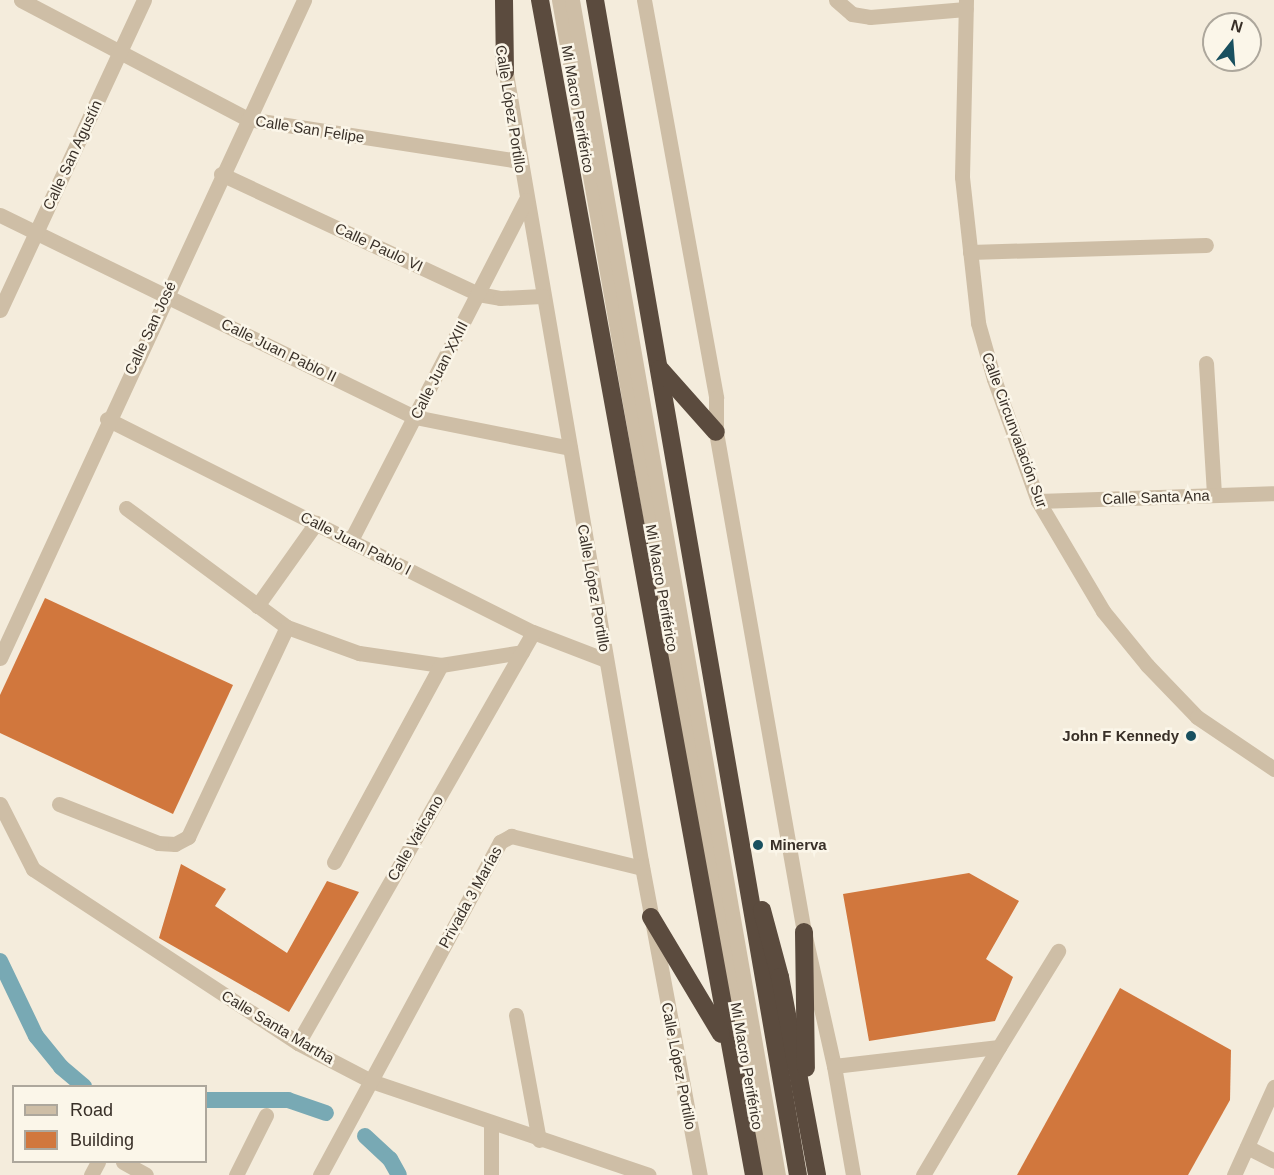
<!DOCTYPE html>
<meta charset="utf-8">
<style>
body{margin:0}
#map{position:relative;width:1274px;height:1175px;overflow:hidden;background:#f4ecdc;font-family:Arial,sans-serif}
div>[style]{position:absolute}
.canal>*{height:16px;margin:-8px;padding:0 8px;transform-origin:8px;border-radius:8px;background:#78a9b4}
.building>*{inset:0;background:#d1773d}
.minor>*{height:15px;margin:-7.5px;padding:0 7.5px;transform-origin:7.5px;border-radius:7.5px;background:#cebea6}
.highway>*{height:18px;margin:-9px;padding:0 9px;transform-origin:9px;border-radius:9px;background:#5b4b3e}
.dots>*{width:16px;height:16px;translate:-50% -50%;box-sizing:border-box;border:3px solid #fbf6e9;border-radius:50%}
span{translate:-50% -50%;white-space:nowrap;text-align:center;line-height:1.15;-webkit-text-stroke:5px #fbf6e9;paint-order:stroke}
.street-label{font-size:15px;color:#393028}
.poi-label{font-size:15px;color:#393028;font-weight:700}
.right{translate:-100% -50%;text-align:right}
.left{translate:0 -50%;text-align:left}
.legend{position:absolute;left:12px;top:1085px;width:195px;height:78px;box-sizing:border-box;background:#fbf6e9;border:2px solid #ada79c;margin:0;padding:8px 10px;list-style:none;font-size:18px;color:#393028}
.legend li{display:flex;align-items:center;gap:12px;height:30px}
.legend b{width:30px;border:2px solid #ada79c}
.north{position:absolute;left:1202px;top:12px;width:60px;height:60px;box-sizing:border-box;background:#fbf6e9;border:2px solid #ada79c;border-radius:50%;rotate:17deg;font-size:16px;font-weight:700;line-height:24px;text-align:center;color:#393028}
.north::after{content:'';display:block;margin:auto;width:21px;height:27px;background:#19505f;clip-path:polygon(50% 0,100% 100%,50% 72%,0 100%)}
</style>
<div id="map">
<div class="canal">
<i style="left:0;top:961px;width:83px;rotate:64.4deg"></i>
<i style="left:36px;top:1036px;width:40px;rotate:51deg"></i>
<i style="left:61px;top:1067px;width:30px;rotate:40deg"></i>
<i style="left:206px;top:1100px;width:82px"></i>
<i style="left:288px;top:1100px;width:40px;rotate:18.9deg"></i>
<i style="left:365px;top:1136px;width:34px;rotate:43deg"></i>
<i style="left:390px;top:1159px;width:18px;rotate:61deg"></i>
</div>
<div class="building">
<i style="clip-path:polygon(45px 598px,233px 685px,173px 814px,0 733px,0 695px)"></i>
<i style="clip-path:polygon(181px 864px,226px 889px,215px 906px,287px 953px,327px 881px,359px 892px,289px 1012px,159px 938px)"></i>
<i style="clip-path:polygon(969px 873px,1019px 901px,986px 959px,1013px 977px,995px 1021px,869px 1041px,843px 894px)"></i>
<i style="clip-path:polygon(1120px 988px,1231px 1050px,1230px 1100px,1188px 1175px,1017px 1175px)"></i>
</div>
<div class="minor">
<i style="left:21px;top:0;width:256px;rotate:27.7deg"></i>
<i style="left:248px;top:119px;width:273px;rotate:8.8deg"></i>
<i style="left:559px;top:0;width:1193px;rotate:80.01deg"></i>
<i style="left:572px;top:0;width:1193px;rotate:80.06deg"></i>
<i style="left:644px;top:0;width:404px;rotate:79.7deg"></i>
<i style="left:716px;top:398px;width:34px;rotate:90deg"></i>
<i style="left:716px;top:432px;width:508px;rotate:80.02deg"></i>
<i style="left:804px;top:932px;width:137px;rotate:77.4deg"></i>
<i style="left:834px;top:1066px;width:111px;rotate:80.1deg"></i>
<i style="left:836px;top:0;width:21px;rotate:41deg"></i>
<i style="left:852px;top:14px;width:18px;rotate:9deg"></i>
<i style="left:870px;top:17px;width:96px;rotate:-4.8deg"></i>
<i style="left:966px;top:0;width:177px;rotate:91.3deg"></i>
<i style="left:962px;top:177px;width:147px;rotate:83.7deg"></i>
<i style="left:978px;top:323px;width:58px;rotate:74.1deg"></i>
<i style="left:994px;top:379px;width:130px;rotate:70.2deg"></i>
<i style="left:1038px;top:501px;width:128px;rotate:59.4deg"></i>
<i style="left:1103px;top:611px;width:70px;rotate:50.8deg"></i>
<i style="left:1147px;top:665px;width:72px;rotate:46.1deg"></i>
<i style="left:1197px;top:717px;width:93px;rotate:34deg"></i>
<i style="left:504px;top:62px;width:811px;rotate:80.27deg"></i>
<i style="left:641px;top:861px;width:319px;rotate:79.4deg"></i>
<i style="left:221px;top:174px;width:284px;rotate:25deg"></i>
<i style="left:478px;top:294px;width:22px;rotate:10deg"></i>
<i style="left:500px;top:298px;width:42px;rotate:-2.7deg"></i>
<i style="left:0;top:215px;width:462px;rotate:26deg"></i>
<i style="left:415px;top:417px;width:158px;rotate:11.3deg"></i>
<i style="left:970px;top:252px;width:236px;rotate:-1.7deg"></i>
<i style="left:0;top:310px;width:342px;rotate:-65.1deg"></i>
<i style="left:1206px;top:363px;width:132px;rotate:86.5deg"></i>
<i style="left:107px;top:419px;width:476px;rotate:26.6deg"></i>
<i style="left:533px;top:632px;width:78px;rotate:21deg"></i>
<i style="left:1038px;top:501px;width:236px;rotate:-1.9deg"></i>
<i style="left:126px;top:508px;width:200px;rotate:36.5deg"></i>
<i style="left:287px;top:627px;width:77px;rotate:19.9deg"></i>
<i style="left:359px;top:653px;width:83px;rotate:8.3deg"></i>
<i style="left:441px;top:665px;width:82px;rotate:-9.1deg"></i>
<i style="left:351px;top:540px;width:382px;rotate:-62.8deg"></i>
<i style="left:257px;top:606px;width:102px;rotate:-54.6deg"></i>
<i style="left:0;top:658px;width:725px;rotate:-65.2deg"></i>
<i style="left:0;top:804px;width:73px;rotate:63.1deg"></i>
<i style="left:33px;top:869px;width:317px;rotate:33.3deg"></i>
<i style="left:298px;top:1043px;width:82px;rotate:27.5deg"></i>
<i style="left:371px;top:1081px;width:293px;rotate:18.7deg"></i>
<i style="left:59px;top:804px;width:106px;rotate:21.5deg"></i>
<i style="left:158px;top:843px;width:17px;rotate:3deg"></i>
<i style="left:175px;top:844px;width:15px;rotate:-28deg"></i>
<i style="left:188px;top:837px;width:232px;rotate:-64.8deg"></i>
<i style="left:334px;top:862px;width:224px;rotate:-61.5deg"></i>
<i style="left:516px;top:1015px;width:127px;rotate:79.6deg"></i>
<i style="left:298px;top:1043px;width:473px;rotate:-60.2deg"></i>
<i style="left:834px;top:1066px;width:166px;rotate:-6.6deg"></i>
<i style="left:999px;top:1047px;width:113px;rotate:-58.4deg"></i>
<i style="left:1247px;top:1147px;width:30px;rotate:27deg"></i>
<i style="left:123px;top:1162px;width:26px;rotate:29deg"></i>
<i style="left:91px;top:1175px;width:15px;rotate:-62deg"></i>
<i style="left:236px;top:1175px;width:67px;rotate:-63.4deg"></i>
<i style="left:320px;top:1175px;width:379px;rotate:-61.6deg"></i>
<i style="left:500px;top:842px;width:13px;rotate:-29deg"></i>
<i style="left:511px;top:836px;width:135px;rotate:13.7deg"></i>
<i style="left:491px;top:1175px;width:52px;rotate:-90deg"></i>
<i style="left:923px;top:1175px;width:149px;rotate:-59.3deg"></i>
<i style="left:1234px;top:1175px;width:97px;rotate:-65.6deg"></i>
</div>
<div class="highway">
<i style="left:504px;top:0;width:72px;rotate:89.2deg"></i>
<i style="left:540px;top:0;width:1194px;rotate:79.68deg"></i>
<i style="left:595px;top:0;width:1192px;rotate:80.2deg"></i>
<i style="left:660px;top:369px;width:84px;rotate:48.4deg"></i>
<i style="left:762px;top:910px;width:69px;rotate:75deg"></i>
<i style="left:780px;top:977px;width:201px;rotate:79.4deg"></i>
<i style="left:651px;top:917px;width:136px;rotate:59.1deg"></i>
<i style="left:804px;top:932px;width:136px;rotate:89.2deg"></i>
</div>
<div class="dots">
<i style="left:1191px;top:736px;background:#19505f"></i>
<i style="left:758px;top:845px;background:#19505f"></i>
</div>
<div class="street-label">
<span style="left:511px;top:109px;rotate:81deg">Calle López Portillo</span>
<span style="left:578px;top:109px;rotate:80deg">Mi Macro Periférico</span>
<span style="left:310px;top:129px;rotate:9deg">Calle San Felipe</span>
<span style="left:72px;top:155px;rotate:-65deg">Calle San Agustín</span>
<span style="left:379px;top:247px;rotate:25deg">Calle Paulo VI</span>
<span style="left:150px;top:328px;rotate:-65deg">Calle San José</span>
<span style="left:279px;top:350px;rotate:26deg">Calle Juan Pablo II</span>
<span style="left:439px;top:370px;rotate:-63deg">Calle Juan XXIII</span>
<span style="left:1015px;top:430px;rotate:70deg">Calle Circunvalación Sur</span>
<span style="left:1156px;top:497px;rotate:-2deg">Calle Santa Ana</span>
<span style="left:356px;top:543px;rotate:27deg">Calle Juan Pablo I</span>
<span style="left:594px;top:588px;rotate:80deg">Calle López Portillo</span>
<span style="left:662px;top:588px;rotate:80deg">Mi Macro Periférico</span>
<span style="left:415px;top:838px;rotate:-60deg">Calle Vaticano</span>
<span style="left:470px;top:897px;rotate:-61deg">Privada 3 Marías</span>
<span style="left:278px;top:1027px;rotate:31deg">Calle Santa Martha</span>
<span style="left:679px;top:1066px;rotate:79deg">Calle López Portillo</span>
<span style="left:747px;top:1066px;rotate:80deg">Mi Macro Periférico</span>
</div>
<div class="poi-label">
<span class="right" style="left:1179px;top:736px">John F Kennedy</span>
<span class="left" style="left:770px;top:845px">Minerva</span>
</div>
<ul class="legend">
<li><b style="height:8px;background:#cebea6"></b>Road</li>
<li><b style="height:16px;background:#d1773d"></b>Building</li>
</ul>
<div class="north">N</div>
</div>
